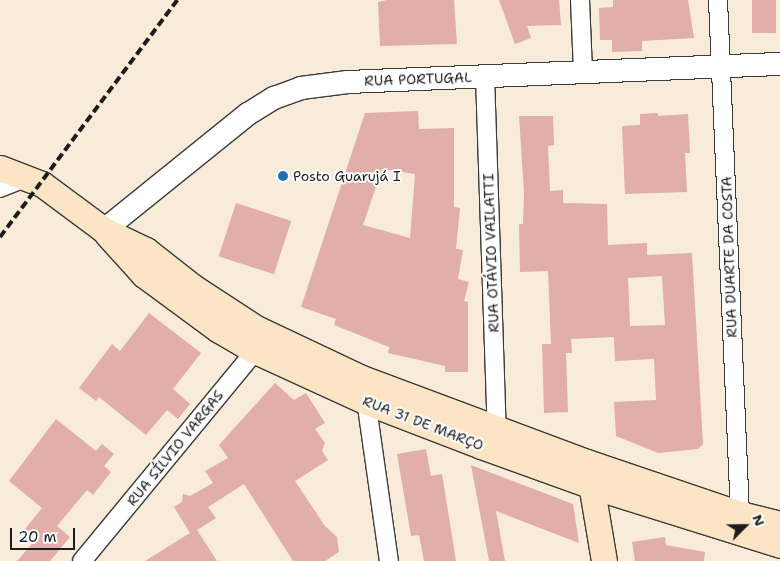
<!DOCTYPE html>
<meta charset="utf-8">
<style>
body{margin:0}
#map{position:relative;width:780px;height:561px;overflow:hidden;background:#f8ebd9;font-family:"Shantell Sans",sans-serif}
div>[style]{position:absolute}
.building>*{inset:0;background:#e1aeaa;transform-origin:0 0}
.roads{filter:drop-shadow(1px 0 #3d3b38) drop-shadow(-1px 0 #3d3b38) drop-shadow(0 1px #3d3b38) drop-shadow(0 -1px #3d3b38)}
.minor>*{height:18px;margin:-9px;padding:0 9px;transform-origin:9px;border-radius:9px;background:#fff}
.tertiary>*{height:22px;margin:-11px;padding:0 11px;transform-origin:11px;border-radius:11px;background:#fff}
.secondary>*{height:25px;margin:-12.5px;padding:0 12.5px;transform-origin:12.5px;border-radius:12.5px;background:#fce5c4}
.rail>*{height:4px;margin-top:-2px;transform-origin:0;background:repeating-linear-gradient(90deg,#1c1c1c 0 8px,transparent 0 12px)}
.dots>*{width:14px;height:14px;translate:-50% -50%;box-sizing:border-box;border:2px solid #fff;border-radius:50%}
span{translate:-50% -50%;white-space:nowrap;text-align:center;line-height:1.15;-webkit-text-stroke:4px #fff;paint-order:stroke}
.street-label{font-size:14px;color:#1c1c1c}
.poi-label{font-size:14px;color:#1c1c1c}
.left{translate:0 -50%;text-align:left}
.north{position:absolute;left:720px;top:501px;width:50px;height:50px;-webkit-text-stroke:4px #fff;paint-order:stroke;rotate:67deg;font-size:14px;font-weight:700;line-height:20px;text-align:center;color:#1c1c1c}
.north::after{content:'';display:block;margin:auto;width:18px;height:22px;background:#1c1c1c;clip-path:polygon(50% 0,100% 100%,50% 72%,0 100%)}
.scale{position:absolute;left:10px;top:528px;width:65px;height:22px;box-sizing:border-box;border:2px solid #1c1c1c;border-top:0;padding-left:6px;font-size:15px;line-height:18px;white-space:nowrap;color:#1c1c1c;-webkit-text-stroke:4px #fff;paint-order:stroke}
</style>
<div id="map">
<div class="building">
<i style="clip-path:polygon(387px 0,454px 0,457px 44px,380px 46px,378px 2px)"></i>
<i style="clip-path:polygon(499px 0,559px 0,561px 25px,527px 26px,531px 38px,515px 44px)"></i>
<i style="clip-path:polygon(613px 0,688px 0,694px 38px,642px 41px,642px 51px,612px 52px,612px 40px,600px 40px,599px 8px,613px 7px)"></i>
<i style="left:752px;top:0;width:24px;height:33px"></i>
<i style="clip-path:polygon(evenodd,418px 111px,419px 129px,454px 128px,454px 207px,460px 208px,456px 249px,463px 250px,458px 279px,469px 282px,464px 301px,468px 302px,468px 372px,445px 372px,445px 366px,388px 353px,389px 347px,334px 325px,336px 319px,301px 307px,365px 113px,418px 111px,382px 169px,415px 174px,410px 238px,363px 225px,382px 169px)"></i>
<i style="clip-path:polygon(658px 113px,658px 116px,688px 114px,690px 153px,685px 153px,687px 192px,625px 194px,622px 126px,640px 125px,640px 114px)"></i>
<i style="clip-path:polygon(evenodd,519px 116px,553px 116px,554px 145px,548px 146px,550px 191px,563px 190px,563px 203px,607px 204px,608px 245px,647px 243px,647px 255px,692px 253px,703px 444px,698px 449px,658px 453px,616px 436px,614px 402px,656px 400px,654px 359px,615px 361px,614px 337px,571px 339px,572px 353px,566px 353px,568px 412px,544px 413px,542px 344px,551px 344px,548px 271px,520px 272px,519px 224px,523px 224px,524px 192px,519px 116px,662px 276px,665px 325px,630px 326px,628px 278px,662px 276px)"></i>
<i style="left:236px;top:203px;width:58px;height:56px;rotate:18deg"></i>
<i style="clip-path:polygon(149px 313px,201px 353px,173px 389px,190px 404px,178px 419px,167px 410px,146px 435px,99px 397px,96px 401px,79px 388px,112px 344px,120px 351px)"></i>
<i style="clip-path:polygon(275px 383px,294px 400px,306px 393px,325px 423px,315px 429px,325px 443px,322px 451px,328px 460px,295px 481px,325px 526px,337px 537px,339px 552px,325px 561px,293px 561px,244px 484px,208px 507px,216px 518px,197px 530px,217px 561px,145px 561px,190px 533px,174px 507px,182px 502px,183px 494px,190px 496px,213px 483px,205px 471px,228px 458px,219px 445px)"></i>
<i style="clip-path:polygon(56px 419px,96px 451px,102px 444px,114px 454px,104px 466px,111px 472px,93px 495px,87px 490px,57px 526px,70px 537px,50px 561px,17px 561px,37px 538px,25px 529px,42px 508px,9px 481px)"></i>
<i style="clip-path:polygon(426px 449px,431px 476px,442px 474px,456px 561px,424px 561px,419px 535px,411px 536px,397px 454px)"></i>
<i style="clip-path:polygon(471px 465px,573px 504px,579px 543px,496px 511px,505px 561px,489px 561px)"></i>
<i style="clip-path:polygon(665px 537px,666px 545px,705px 552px,704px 561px,635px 561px,632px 542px)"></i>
</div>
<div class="roads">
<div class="minor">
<i style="left:580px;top:0;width:72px;rotate:87.6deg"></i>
<i style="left:718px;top:0;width:514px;rotate:87.55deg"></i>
<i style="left:485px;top:76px;width:354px;rotate:88.1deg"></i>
<i style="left:0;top:188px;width:29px;rotate:-22deg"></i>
<i style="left:365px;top:393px;width:170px;rotate:81.9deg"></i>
<i style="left:82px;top:561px;width:283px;rotate:-50.5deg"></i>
</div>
<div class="tertiary">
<i style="left:104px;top:230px;width:185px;rotate:-38.9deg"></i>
<i style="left:248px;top:114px;width:31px;rotate:-32deg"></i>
<i style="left:274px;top:98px;width:29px;rotate:-20deg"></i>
<i style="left:301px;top:88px;width:47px;rotate:-7.3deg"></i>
<i style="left:348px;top:82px;width:432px;rotate:-2.4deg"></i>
</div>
<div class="secondary">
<i style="left:0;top:168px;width:45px;rotate:20.9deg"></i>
<i style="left:42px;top:184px;width:77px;rotate:36.6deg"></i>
<i style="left:104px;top:230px;width:47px;rotate:25.5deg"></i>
<i style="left:146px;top:250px;width:60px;rotate:38.2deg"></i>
<i style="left:193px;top:287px;width:75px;rotate:33.1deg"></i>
<i style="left:256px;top:328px;width:117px;rotate:25.3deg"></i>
<i style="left:362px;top:378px;width:240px;rotate:20.5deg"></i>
<i style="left:587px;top:462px;width:162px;rotate:18.8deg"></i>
<i style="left:740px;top:514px;width:41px;rotate:14deg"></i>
<i style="left:107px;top:234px;width:55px;rotate:47.9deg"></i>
<i style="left:144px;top:275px;width:93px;rotate:36.3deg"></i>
<i style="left:219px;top:330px;width:42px;rotate:30.3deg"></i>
<i style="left:255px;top:351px;width:123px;rotate:24.5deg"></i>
<i style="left:367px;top:402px;width:122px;rotate:21.1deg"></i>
<i style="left:481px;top:446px;width:118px;rotate:19.8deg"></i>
<i style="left:592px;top:486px;width:197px;rotate:17.4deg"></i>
<i style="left:589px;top:472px;width:90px;rotate:80.4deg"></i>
</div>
</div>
<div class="rail">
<i style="left:0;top:237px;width:296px;rotate:-53.2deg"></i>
</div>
<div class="dots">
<i style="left:283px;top:176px;background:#1f6fb2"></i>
</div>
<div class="street-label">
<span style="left:418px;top:79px;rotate:-2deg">RUA PORTUGAL</span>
<span style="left:491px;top:253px;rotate:-92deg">RUA OTÁVIO VAILATTI</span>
<span style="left:729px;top:257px;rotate:-92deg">RUA DUARTE DA COSTA</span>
<span style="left:423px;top:423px;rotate:21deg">RUA 31 DE MARÇO</span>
<span style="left:175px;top:448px;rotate:-51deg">RUA SÍLVIO VARGAS</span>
</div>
<div class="poi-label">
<span class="left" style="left:293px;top:176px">Posto Guarujá I</span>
</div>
<div class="north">N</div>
<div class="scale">20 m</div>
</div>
